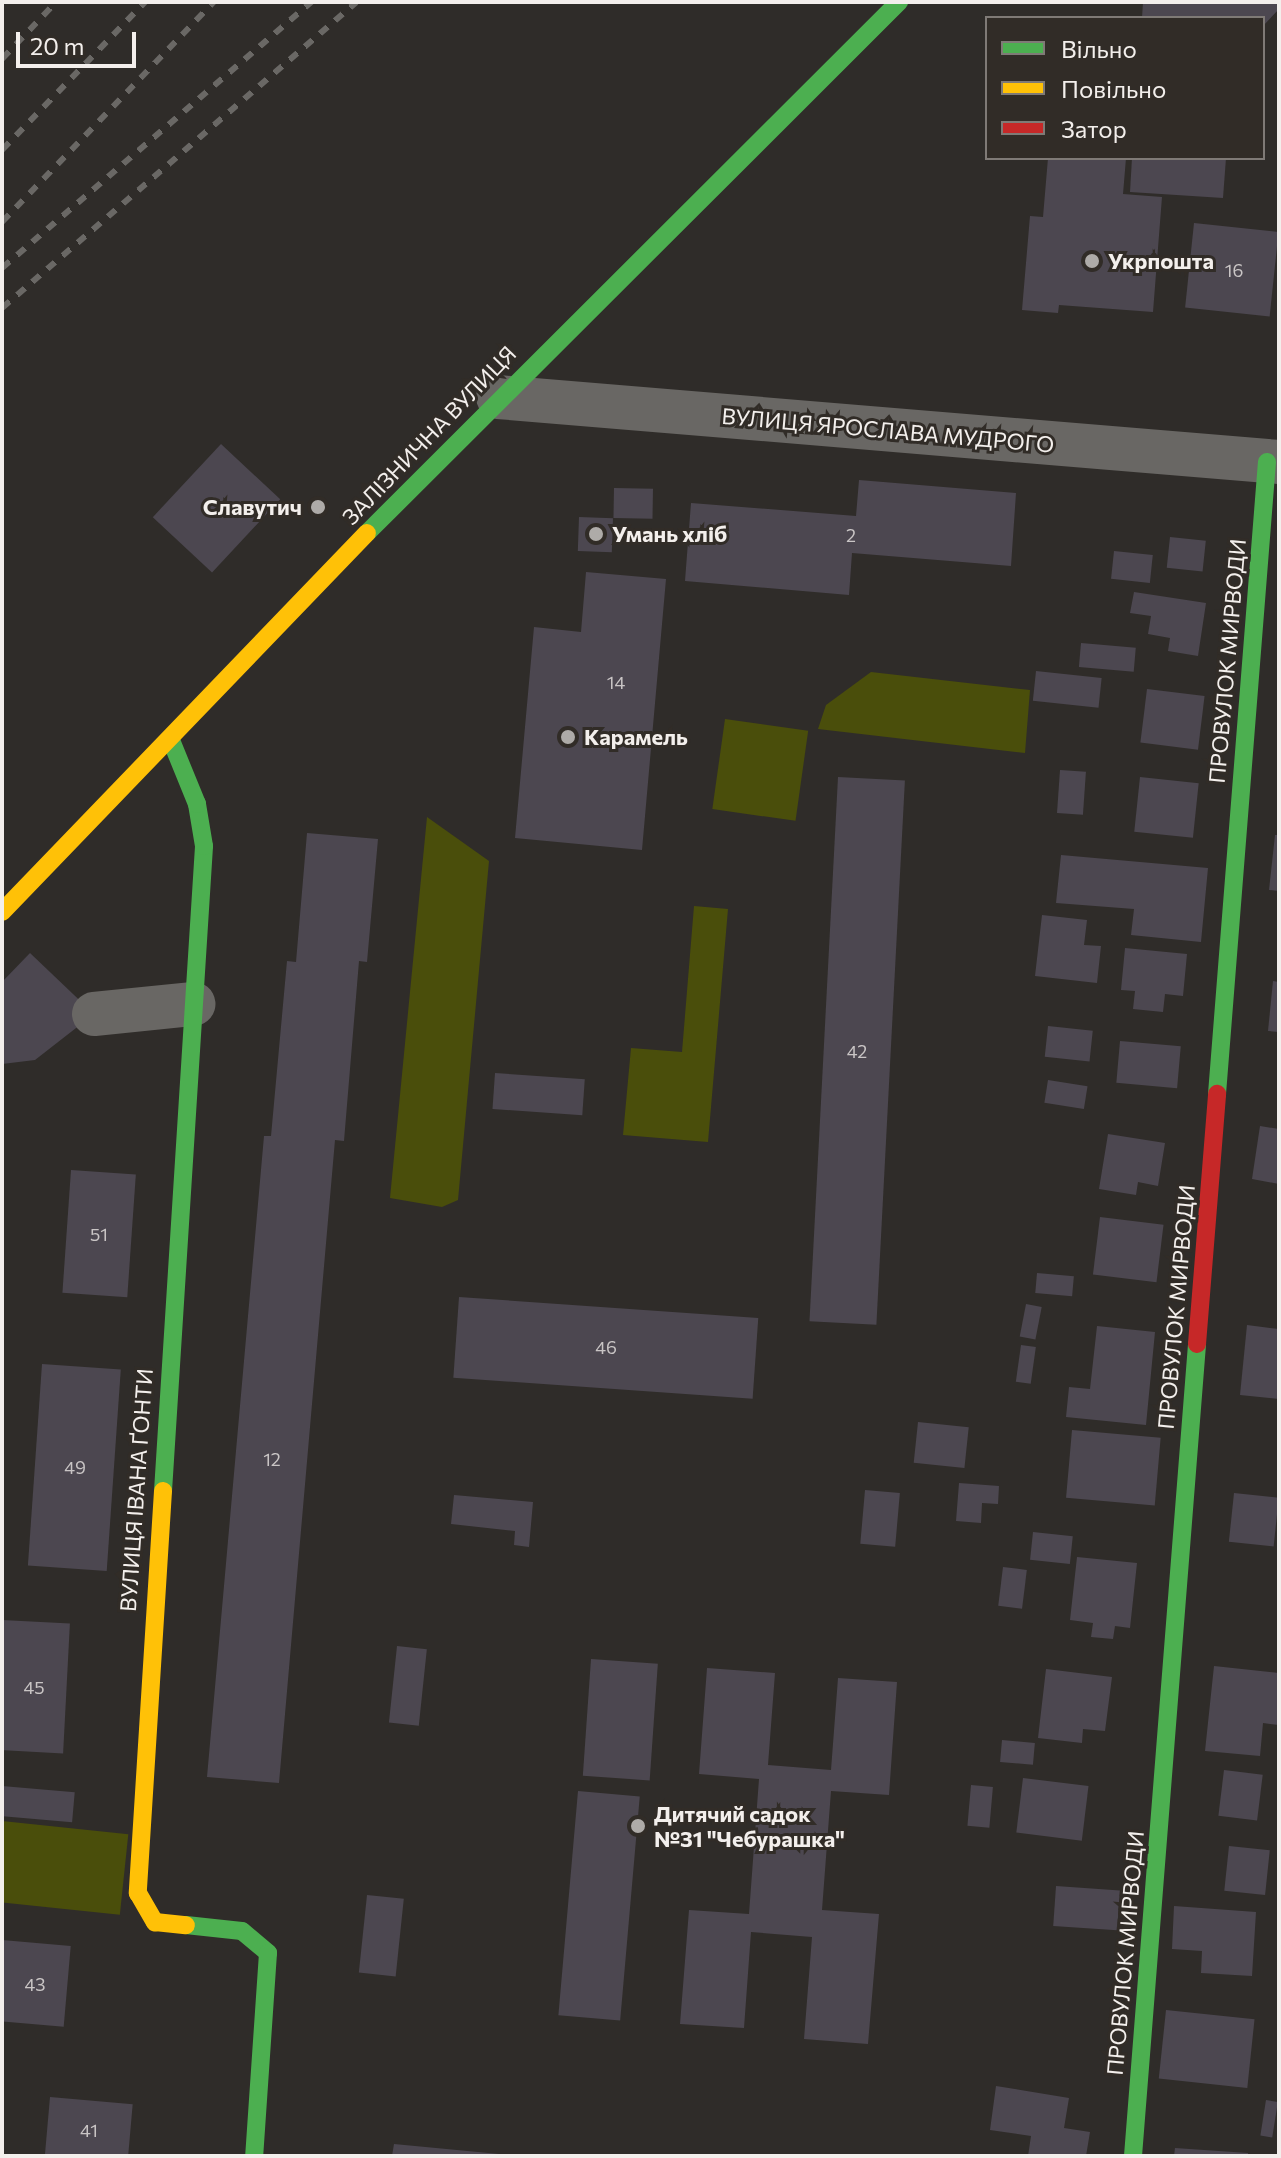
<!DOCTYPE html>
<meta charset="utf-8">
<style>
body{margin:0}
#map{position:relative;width:1281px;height:2158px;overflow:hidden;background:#2f2c29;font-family:Commissioner,sans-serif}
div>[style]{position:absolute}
.green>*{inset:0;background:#4a4e0b;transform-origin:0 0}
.building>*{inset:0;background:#4c4750;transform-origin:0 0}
.street>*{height:44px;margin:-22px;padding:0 22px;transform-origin:22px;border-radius:22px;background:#696764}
.fast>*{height:18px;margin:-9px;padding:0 9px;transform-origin:9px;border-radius:9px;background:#4caf50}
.slow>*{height:18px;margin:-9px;padding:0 9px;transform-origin:9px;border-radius:9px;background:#ffc107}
.jam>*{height:18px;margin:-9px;padding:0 9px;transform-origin:9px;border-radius:9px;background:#c62828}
.rail>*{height:6px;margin-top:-3px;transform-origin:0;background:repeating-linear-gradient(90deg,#6a6865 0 10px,transparent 0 20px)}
.dots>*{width:22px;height:22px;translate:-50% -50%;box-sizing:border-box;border:4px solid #312c27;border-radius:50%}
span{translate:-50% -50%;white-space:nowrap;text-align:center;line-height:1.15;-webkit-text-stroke:6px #312c27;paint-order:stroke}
.number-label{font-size:18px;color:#c9c5c5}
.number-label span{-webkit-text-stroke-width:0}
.poi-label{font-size:22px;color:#f3efec;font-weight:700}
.left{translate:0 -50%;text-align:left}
.right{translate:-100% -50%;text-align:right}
.street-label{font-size:22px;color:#f3efec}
.frame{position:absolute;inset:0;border:4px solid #f3efec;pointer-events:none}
.legend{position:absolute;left:985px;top:16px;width:280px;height:144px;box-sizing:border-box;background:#312c27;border:2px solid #7f7a76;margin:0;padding:10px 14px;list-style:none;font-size:24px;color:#f3efec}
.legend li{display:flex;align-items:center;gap:16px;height:40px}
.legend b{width:40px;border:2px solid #7f7a76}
.scale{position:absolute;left:16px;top:32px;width:120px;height:36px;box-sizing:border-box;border:4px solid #f3efec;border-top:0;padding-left:10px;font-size:24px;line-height:28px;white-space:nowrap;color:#f3efec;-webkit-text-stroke:6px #312c27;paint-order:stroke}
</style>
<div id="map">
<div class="green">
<i style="clip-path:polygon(871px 672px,1030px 690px,1025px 753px,818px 729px,826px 705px)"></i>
<i style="left:725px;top:719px;width:84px;height:91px;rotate:8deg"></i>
<i style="clip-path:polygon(427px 817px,489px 861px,458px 1200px,442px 1207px,390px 1198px)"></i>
<i style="clip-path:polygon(694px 906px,728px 909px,708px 1142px,623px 1135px,631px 1048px,682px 1052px)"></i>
<i style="left:2px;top:1821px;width:127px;height:81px;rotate:6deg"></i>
</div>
<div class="building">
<i style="clip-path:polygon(1143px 2px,1279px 2px,1279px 9px,1263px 26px,1263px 18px,1142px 18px)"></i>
<i style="clip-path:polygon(1048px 158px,1126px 158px,1123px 194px,1162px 197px,1153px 312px,1059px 305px,1058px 313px,1022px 310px,1030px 216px,1043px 217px)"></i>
<i style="clip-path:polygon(1132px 158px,1226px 158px,1223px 198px,1130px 192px)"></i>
<i style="left:1194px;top:223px;width:85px;height:85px;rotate:6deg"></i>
<i style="left:221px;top:444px;width:81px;height:100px;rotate:43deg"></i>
<i style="clip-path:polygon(859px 480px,1016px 493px,1011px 566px,852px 553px,849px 595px,685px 581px,691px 503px,856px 516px)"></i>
<i style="left:614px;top:488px;width:39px;height:30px;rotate:1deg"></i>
<i style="left:579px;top:517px;width:34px;height:34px;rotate:2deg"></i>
<i style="left:1170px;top:537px;width:36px;height:31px;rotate:6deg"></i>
<i style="left:1114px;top:551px;width:39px;height:28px;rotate:6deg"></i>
<i style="clip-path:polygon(586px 572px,666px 579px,642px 850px,515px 838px,534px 627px,581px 632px)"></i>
<i style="clip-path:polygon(1134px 592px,1206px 603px,1198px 656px,1168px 651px,1170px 638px,1148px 634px,1151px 616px,1130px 613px)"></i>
<i style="left:1081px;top:643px;width:55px;height:24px;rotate:5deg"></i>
<i style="left:1036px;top:671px;width:66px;height:30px;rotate:6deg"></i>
<i style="left:1147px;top:689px;width:58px;height:54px;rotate:7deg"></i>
<i style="left:1060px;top:770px;width:26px;height:43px;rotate:4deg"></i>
<i style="left:838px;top:777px;width:67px;height:545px;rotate:3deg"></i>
<i style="left:1140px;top:777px;width:59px;height:55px;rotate:6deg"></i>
<i style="clip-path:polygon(307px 833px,378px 839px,367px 962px,359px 961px,344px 1141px,335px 1140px,279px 1783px,207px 1777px,264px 1136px,271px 1136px,287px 961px,296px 962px)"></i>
<i style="clip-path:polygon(1275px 835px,1279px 835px,1279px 891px,1269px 890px)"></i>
<i style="clip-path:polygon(1061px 855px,1208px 868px,1201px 942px,1131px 935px,1134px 909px,1056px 903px)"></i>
<i style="clip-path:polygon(1042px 915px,1087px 920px,1084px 945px,1101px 946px,1097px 983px,1035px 976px)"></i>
<i style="clip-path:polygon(1125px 948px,1187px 954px,1183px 996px,1165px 994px,1163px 1012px,1133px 1009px,1135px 991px,1121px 990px)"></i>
<i style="clip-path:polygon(30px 953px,94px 1014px,35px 1060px,2px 1064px,2px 982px)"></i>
<i style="clip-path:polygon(1273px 981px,1279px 982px,1279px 1032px,1268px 1031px)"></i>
<i style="left:1048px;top:1026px;width:45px;height:31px;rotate:6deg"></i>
<i style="left:1120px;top:1041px;width:61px;height:42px;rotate:5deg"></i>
<i style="left:495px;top:1073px;width:90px;height:36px;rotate:4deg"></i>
<i style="left:1048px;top:1080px;width:40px;height:23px;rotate:9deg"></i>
<i style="clip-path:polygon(1260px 1126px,1279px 1129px,1279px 1184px,1252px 1179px)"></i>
<i style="clip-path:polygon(1108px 1134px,1165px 1143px,1158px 1186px,1138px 1182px,1136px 1195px,1099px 1189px)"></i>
<i style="left:71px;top:1170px;width:65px;height:123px;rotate:4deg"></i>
<i style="left:1100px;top:1217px;width:64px;height:58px;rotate:7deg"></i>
<i style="left:1037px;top:1273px;width:37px;height:20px;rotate:5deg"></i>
<i style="left:459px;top:1297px;width:300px;height:81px;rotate:4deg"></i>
<i style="left:1026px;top:1304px;width:16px;height:33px;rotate:11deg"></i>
<i style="clip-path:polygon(1247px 1325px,1279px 1329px,1279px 1399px,1240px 1395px)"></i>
<i style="clip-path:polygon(1097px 1326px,1155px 1332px,1146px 1425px,1066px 1417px,1069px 1387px,1090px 1389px)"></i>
<i style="left:1021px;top:1345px;width:15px;height:37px;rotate:8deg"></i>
<i style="left:42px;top:1364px;width:79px;height:202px;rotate:4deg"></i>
<i style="left:918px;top:1422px;width:51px;height:41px;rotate:6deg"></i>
<i style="left:1072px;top:1430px;width:89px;height:68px;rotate:5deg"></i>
<i style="clip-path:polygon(959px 1483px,999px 1486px,998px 1504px,982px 1503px,981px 1523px,956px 1521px)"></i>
<i style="left:865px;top:1490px;width:35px;height:54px;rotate:5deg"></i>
<i style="left:1234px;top:1493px;width:45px;height:49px;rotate:6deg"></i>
<i style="clip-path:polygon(454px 1495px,533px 1502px,529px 1547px,514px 1545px,515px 1531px,451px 1524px)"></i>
<i style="left:1033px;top:1532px;width:40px;height:28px;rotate:6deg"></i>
<i style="clip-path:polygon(1077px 1557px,1137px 1563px,1130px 1628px,1115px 1626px,1113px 1639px,1091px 1637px,1093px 1623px,1070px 1620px)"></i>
<i style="left:1003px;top:1567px;width:24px;height:39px;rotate:7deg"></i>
<i style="left:2px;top:1620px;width:68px;height:130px;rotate:3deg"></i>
<i style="left:397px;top:1646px;width:30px;height:77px;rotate:6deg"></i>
<i style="left:591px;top:1659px;width:67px;height:117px;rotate:4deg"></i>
<i style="clip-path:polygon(1214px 1666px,1279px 1673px,1279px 1725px,1263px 1723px,1260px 1756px,1205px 1751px)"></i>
<i style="clip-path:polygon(707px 1668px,775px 1673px,768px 1765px,831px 1770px,838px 1678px,897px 1682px,889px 1795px,831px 1791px,822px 1910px,879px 1914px,868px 2044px,804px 2039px,812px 1937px,751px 1932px,744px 2028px,680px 2024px,689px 1910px,749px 1914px,759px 1779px,699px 1774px)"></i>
<i style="clip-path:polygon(1046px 1669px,1112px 1677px,1105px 1731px,1083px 1729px,1082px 1743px,1038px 1738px)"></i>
<i style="left:1002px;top:1740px;width:33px;height:22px;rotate:5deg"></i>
<i style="left:1224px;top:1770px;width:39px;height:46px;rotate:7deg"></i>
<i style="left:1023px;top:1778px;width:66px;height:55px;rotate:7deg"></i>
<i style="left:971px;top:1785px;width:22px;height:41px;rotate:5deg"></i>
<i style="left:2px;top:1786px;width:73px;height:30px;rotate:5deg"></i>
<i style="left:578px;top:1791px;width:62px;height:225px;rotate:5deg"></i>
<i style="left:1229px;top:1846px;width:41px;height:45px;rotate:6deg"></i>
<i style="left:1056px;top:1886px;width:64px;height:40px;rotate:4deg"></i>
<i style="left:367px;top:1895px;width:37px;height:78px;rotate:6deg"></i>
<i style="clip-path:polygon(1174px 1906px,1256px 1912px,1252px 1976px,1201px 1973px,1202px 1951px,1172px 1949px)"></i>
<i style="left:2px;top:1940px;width:69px;height:81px;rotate:5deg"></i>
<i style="left:1166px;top:2010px;width:89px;height:69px;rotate:6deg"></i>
<i style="clip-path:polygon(996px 2086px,1069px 2098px,1064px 2128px,1090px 2132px,1086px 2156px,1028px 2156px,1031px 2136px,990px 2130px)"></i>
<i style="left:50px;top:2097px;width:83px;height:59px;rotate:5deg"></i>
<i style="left:1266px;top:2100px;width:12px;height:36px;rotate:9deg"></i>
<i style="clip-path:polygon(394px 2144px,499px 2154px,499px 2156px,392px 2156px)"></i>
<i style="clip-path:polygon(1175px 2148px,1248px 2153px,1248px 2156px,1174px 2156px)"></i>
</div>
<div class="street">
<i style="left:498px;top:397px;width:784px;rotate:4.76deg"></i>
<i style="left:94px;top:1014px;width:100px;rotate:-5.8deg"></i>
</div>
<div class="fast">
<i style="left:367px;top:533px;width:752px;rotate:-44.95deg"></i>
<i style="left:1217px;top:1094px;width:634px;rotate:-85.48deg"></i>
<i style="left:163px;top:1491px;width:646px;rotate:-86.36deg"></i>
<i style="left:204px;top:846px;width:43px;rotate:-99.5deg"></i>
<i style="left:197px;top:804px;width:71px;rotate:-112.2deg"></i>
<i style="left:186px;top:1925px;width:56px;rotate:6.1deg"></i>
<i style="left:242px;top:1931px;width:34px;rotate:40deg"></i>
<i style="left:268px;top:1953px;width:203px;rotate:93.9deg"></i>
<i style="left:1133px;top:2156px;width:815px;rotate:-85.49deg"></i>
</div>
<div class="slow">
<i style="left:2px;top:912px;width:526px;rotate:-46.08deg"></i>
<i style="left:163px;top:1491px;width:403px;rotate:93.6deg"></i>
<i style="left:138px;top:1893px;width:34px;rotate:60deg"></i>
<i style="left:155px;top:1922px;width:31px;rotate:6deg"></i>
</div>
<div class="jam">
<i style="left:1197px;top:1344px;width:251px;rotate:-85.4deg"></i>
</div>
<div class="rail">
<i style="left:2px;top:59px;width:79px;rotate:-46.5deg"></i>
<i style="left:2px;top:150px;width:206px;rotate:-46deg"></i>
<i style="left:2px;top:222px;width:306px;rotate:-46.1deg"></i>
<i style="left:2px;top:268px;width:408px;rotate:-40.7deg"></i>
<i style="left:2px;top:308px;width:468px;rotate:-40.8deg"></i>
</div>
<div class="dots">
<i style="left:1092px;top:261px;background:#aeaba8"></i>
<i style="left:318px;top:507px;background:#aeaba8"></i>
<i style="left:596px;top:534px;background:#aeaba8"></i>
<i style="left:568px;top:737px;background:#aeaba8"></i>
<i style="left:638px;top:1826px;background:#aeaba8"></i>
</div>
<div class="number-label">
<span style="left:1234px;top:270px">16</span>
<span style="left:851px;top:535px">2</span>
<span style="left:616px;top:682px">14</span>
<span style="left:857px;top:1051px">42</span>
<span style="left:99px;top:1234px">51</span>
<span style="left:606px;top:1347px">46</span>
<span style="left:272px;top:1459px">12</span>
<span style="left:75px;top:1467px">49</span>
<span style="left:34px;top:1687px">45</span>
<span style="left:35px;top:1984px">43</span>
<span style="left:89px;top:2130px">41</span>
</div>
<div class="poi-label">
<span class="left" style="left:1108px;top:261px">Укрпошта</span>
<span class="right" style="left:302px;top:507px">Славутич</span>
<span class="left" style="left:612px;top:534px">Умань хліб</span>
<span class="left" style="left:584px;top:737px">Карамель</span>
<span class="left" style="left:654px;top:1826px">Дитячий садок<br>№31 "Чебурашка"</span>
</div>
<div class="street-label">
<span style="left:888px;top:430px;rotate:5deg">ВУЛИЦЯ ЯРОСЛАВА МУДРОГО</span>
<span style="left:429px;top:435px;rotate:-46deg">ЗАЛІЗНИЧНА ВУЛИЦЯ</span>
<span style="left:1227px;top:661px;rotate:-85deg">ПРОВУЛОК МИРВОДИ</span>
<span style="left:1176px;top:1307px;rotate:-85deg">ПРОВУЛОК МИРВОДИ</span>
<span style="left:136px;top:1490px;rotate:-86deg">ВУЛИЦЯ ІВАНА ҐОНТИ</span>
<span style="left:1125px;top:1953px;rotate:-85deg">ПРОВУЛОК МИРВОДИ</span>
</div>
<div class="frame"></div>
<ul class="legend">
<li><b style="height:10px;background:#4caf50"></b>Вільно</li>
<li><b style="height:10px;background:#ffc107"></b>Повільно</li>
<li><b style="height:10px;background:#c62828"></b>Затор</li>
</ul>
<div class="scale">20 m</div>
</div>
